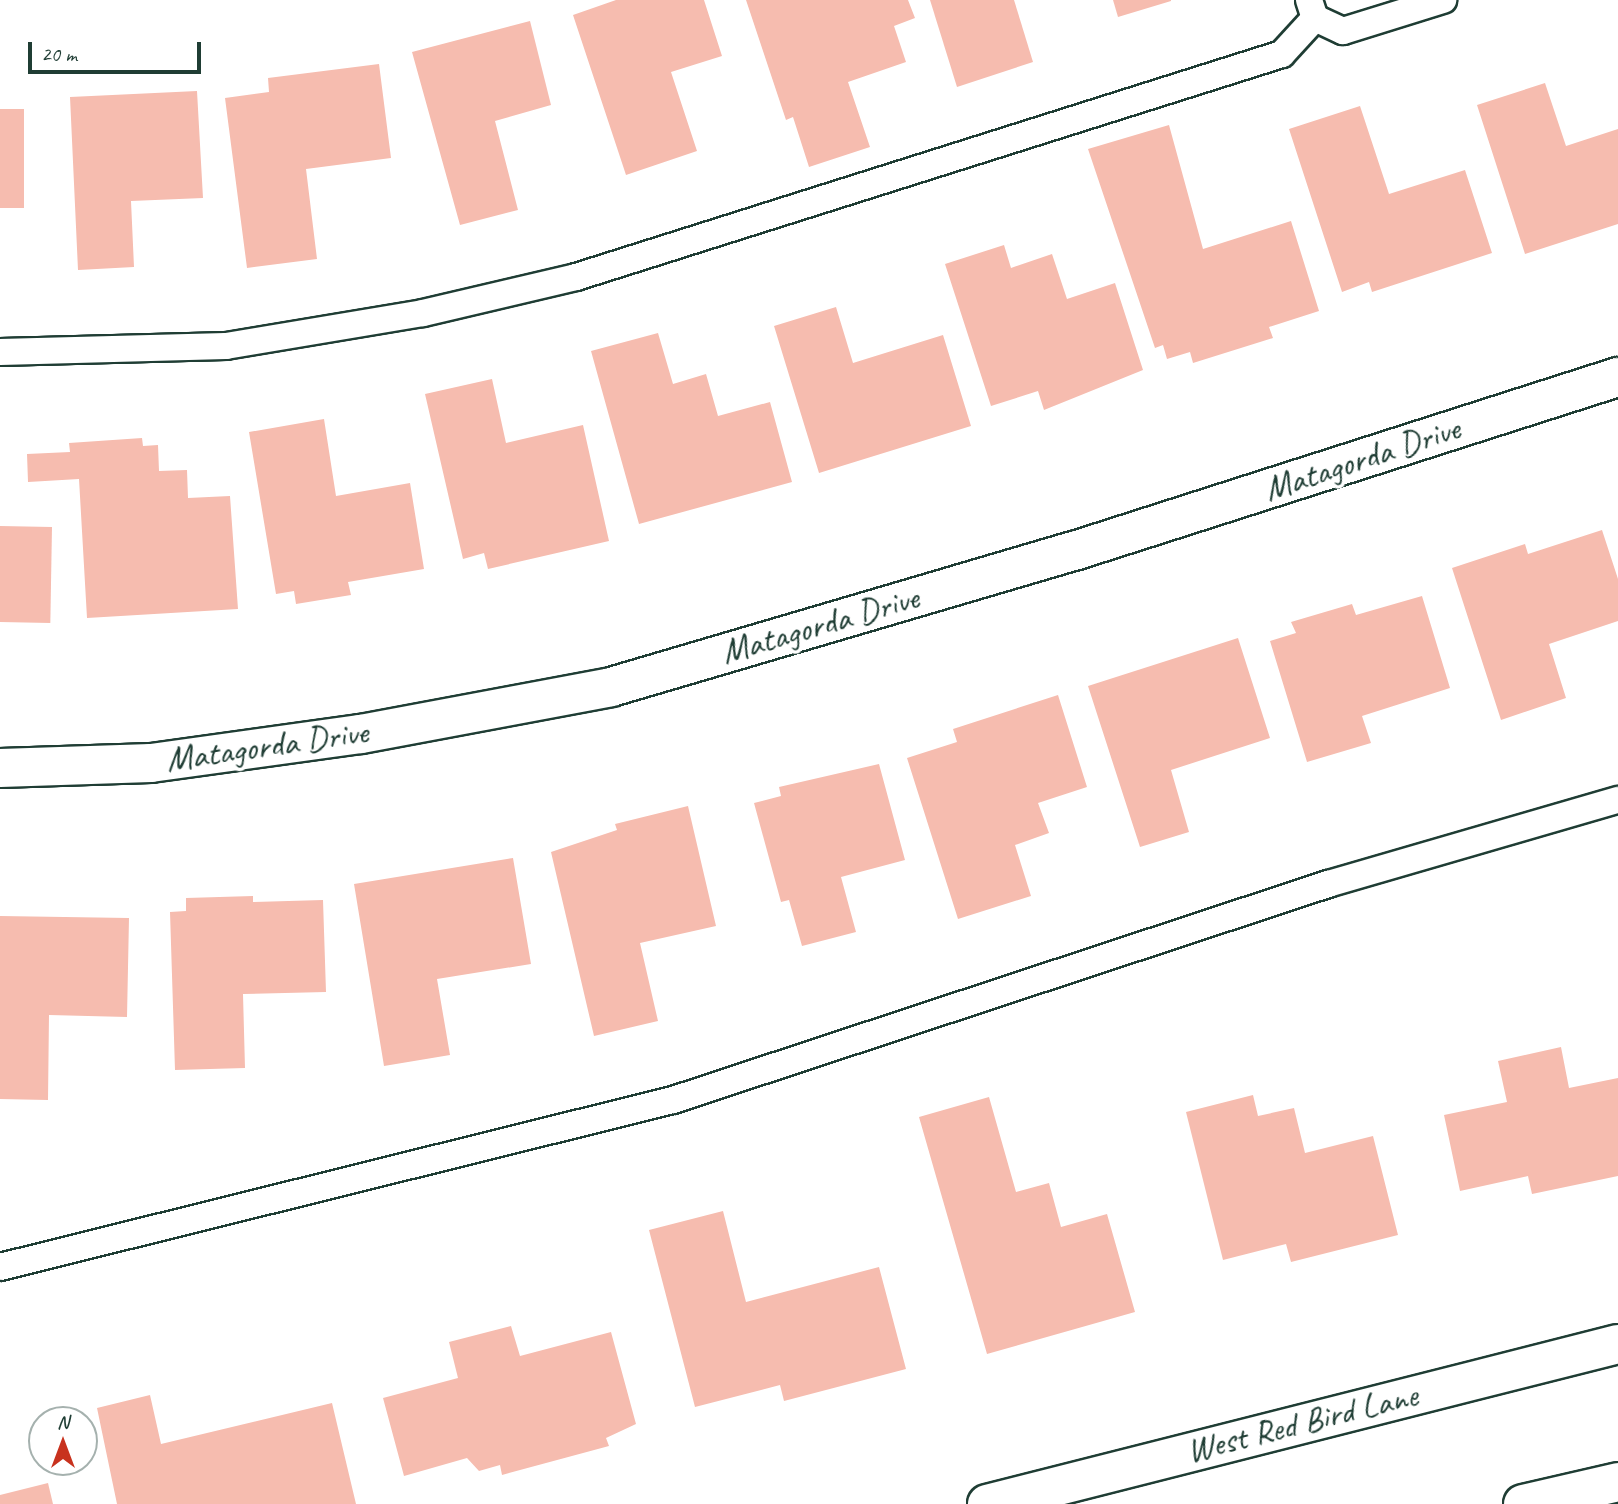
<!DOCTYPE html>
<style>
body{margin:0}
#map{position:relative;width:1618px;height:1504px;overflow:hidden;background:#fff;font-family:Caveat,sans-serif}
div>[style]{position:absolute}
.building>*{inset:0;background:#f6bcaf;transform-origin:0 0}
.roads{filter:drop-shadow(2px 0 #1f3d34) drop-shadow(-2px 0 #1f3d34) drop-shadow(0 2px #1f3d34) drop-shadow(0 -2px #1f3d34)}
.service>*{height:26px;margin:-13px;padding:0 13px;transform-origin:13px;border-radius:13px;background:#fff}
.minor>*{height:38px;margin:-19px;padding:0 19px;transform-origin:19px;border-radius:19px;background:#fff}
.secondary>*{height:38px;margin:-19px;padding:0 19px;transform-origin:19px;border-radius:19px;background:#fff}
span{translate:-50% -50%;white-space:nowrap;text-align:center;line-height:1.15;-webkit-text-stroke:7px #fff;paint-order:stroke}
.street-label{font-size:35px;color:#1f3d34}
.north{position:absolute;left:28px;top:1406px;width:70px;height:70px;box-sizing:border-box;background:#fff;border:2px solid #a5b1ae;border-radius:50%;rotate:0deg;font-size:19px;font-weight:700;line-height:28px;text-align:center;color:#1f3d34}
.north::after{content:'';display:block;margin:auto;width:24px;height:32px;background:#c8321e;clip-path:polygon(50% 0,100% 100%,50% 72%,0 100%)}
.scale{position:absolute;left:28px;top:42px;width:173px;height:32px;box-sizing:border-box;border:4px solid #1f3d34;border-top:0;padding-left:9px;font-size:21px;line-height:24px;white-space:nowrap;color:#1f3d34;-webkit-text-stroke:5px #fff;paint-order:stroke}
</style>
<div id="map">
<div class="building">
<i style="clip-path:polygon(616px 0,704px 0,722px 56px,671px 72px,697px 151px,626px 175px,573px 15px)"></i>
<i style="clip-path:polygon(746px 0,908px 0,915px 18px,894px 26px,906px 62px,848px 82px,870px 147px,809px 167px,793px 117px,786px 120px)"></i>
<i style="clip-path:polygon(930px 0,1014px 0,1033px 62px,957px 87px)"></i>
<i style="clip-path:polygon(1113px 0,1171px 0,1171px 1px,1118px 17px)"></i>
<i style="clip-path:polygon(530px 21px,551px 105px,495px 121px,518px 210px,460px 225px,412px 52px)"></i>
<i style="clip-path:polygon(379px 64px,391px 158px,306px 169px,317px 259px,247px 268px,225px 98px,269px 92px,268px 78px)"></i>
<i style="clip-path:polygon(1545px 83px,1566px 146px,1618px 129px,1618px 224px,1525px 254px,1477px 105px)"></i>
<i style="clip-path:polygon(197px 91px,203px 198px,131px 201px,134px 267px,78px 270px,70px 97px)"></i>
<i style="clip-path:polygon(1360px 106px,1389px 194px,1465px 170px,1492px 253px,1372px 292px,1369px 282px,1342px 292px,1289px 129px)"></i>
<i style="left:0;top:109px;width:24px;height:99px"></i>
<i style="clip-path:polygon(1169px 125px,1203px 249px,1291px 221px,1319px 311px,1269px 327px,1273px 338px,1193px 363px,1190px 352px,1167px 359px,1163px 345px,1155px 348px,1088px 149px)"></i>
<i style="clip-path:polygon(1004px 245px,1011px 268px,1052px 254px,1067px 299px,1115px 283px,1143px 370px,1044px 410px,1038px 391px,991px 406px,945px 264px)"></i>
<i style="clip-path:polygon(836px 307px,853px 363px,943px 335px,971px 426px,819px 473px,774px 326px)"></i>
<i style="clip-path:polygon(658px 333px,673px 384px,706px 374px,718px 416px,770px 402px,792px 482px,639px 524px,591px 351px)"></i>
<i style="clip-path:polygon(492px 379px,506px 443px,583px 425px,609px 541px,488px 569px,484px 553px,463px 559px,425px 394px)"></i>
<i style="clip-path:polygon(324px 419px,336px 496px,410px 483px,424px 569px,348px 582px,351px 595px,296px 604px,294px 591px,276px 594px,249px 432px)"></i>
<i style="clip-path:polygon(142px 438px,143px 446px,158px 445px,159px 471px,187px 470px,188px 498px,230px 496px,238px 609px,87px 618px,79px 479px,28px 482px,27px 454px,70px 452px,69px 443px)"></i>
<i style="left:0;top:526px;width:52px;height:96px;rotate:1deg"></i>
<i style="clip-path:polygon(1602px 530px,1618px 579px,1618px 621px,1549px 644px,1566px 698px,1501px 720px,1452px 568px,1525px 544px,1528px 554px)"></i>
<i style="clip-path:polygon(1422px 596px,1450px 688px,1362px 716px,1371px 743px,1307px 762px,1270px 641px,1296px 633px,1291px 622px,1352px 604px,1356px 615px)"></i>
<i style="clip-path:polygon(1238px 638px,1270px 738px,1171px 770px,1189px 832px,1140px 847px,1088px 686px)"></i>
<i style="clip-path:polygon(1058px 695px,1087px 787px,1038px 803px,1049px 833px,1015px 845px,1031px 896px,958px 919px,907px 758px,957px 742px,953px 729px)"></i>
<i style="clip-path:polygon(879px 764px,905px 860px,841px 877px,856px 932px,802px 946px,789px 900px,781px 902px,754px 803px,781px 796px,779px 787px)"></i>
<i style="clip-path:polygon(688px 806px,716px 926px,640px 943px,658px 1021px,594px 1036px,551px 852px,617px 830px,615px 824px)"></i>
<i style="clip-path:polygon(513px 858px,531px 964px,437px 979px,450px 1055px,384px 1066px,354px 884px)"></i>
<i style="clip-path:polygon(253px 896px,253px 902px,323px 900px,326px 992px,243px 994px,245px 1068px,175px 1070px,170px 912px,186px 911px,186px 898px)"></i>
<i style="clip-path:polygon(0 916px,129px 918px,127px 1017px,49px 1015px,48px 1100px,0 1099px)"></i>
<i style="clip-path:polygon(1561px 1047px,1569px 1088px,1618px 1078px,1618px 1176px,1532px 1194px,1528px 1176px,1460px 1191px,1444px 1115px,1507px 1102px,1498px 1061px)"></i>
<i style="clip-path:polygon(1253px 1095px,1258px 1116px,1294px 1108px,1305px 1153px,1373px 1136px,1398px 1235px,1291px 1262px,1286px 1244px,1223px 1260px,1186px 1112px)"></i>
<i style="clip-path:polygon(989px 1097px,1016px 1192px,1049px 1183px,1061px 1227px,1107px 1214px,1135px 1312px,987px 1354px,919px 1117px)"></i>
<i style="clip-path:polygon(723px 1211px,746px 1302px,879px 1267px,906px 1369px,784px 1401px,780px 1385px,695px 1407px,649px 1230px)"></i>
<i style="clip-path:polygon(511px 1326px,520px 1356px,611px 1332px,636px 1424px,606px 1438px,609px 1446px,502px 1475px,500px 1465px,479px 1471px,467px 1458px,404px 1476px,383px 1398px,458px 1378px,449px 1342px)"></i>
<i style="clip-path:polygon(150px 1395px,161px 1444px,332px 1403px,356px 1504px,117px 1504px,97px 1408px)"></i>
<i style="clip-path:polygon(48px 1483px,53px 1504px,0 1504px,0 1495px)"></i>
</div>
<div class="roads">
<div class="service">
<i style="left:1309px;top:0;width:19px;rotate:72deg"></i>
<i style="left:1315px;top:18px;width:31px;rotate:25deg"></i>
<i style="left:1343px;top:31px;width:105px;rotate:-17.2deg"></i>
<i style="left:0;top:352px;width:226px;rotate:-1.5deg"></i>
<i style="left:226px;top:346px;width:200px;rotate:-9.5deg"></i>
<i style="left:423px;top:313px;width:157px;rotate:-13.2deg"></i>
<i style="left:576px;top:277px;width:740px;rotate:-17.53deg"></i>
<i style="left:1282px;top:54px;width:49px;rotate:-47.5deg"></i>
<i style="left:0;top:1267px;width:693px;rotate:-13.94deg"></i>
<i style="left:673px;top:1100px;width:690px;rotate:-18.25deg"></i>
<i style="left:1328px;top:884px;width:302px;rotate:-16.2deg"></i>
</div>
<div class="minor">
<i style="left:0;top:768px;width:151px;rotate:-1.9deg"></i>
<i style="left:151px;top:763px;width:212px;rotate:-7.9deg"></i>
<i style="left:361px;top:734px;width:254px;rotate:-10.6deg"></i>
<i style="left:611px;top:687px;width:483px;rotate:-16.4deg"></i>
<i style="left:1074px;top:551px;width:571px;rotate:-17.74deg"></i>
</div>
<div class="secondary">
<i style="left:987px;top:1504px;width:651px;rotate:-14.23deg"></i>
<i style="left:1523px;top:1504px;width:98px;rotate:-13deg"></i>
</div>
</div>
<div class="street-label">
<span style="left:1362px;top:459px;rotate:-18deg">Matagorda Drive</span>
<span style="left:820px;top:625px;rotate:-16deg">Matagorda Drive</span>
<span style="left:267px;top:746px;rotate:-8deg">Matagorda Drive</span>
<span style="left:1302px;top:1423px;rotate:-14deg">West Red Bird Lane</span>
</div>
<div class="north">N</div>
<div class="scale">20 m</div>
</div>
